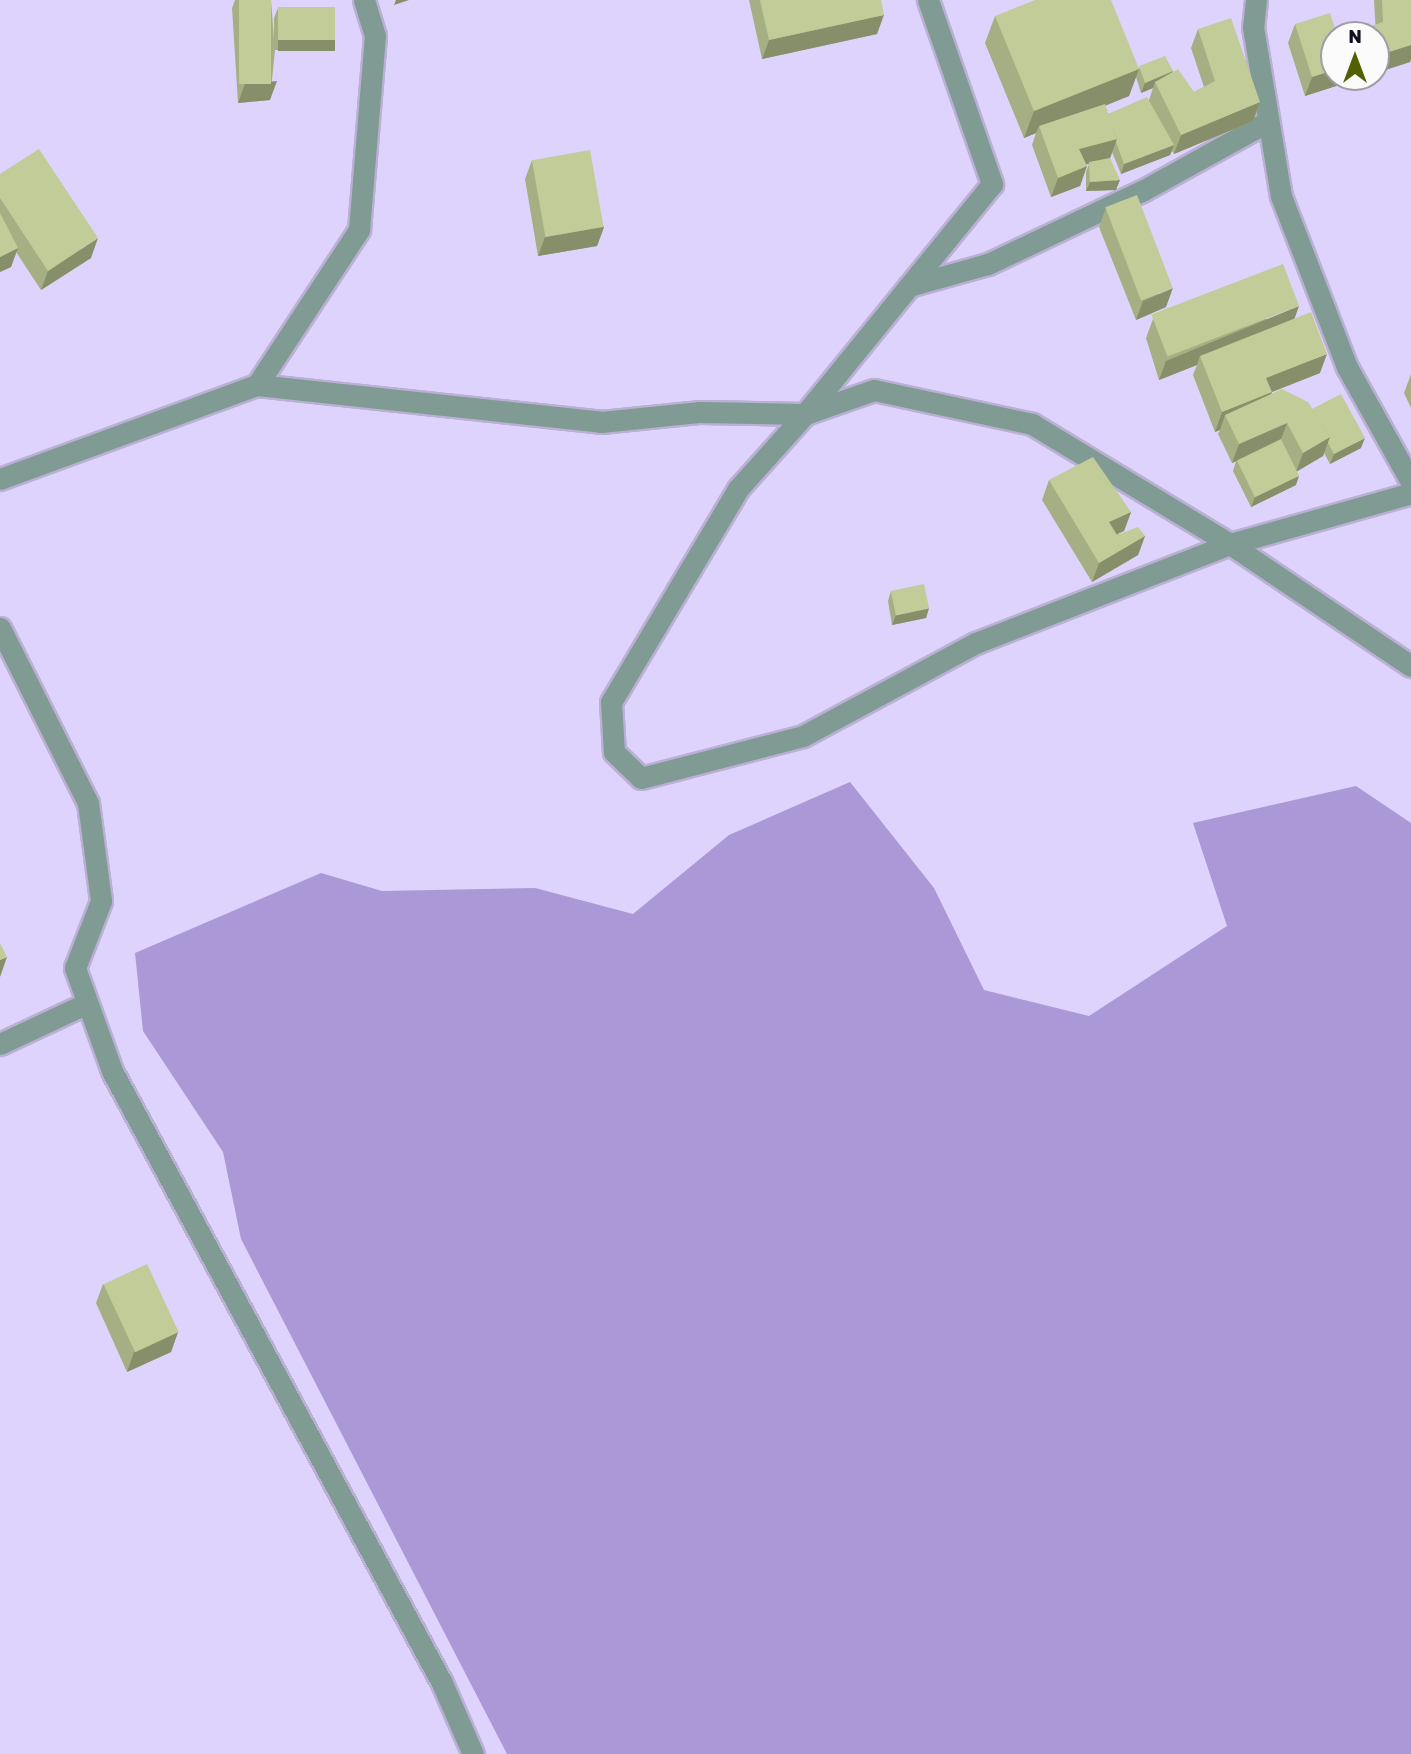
<!DOCTYPE html>
<style>
body{margin:0}
#map{position:relative;width:1411px;height:1754px;overflow:hidden;background:#ded3fc;font-family:Rubik,sans-serif}
div>[style]{position:absolute}
.water>*{inset:0;background:#ab98d7}
.roads{filter:drop-shadow(2px 0 #bab0d4) drop-shadow(-2px 0 #bab0d4) drop-shadow(0 2px #bab0d4) drop-shadow(0 -2px #bab0d4)}
.minor>*{height:21px;margin:-10.5px;padding:0 10.5px;transform-origin:10.5px;border-radius:10.5px;background:#809b94}
.wall>*{inset:0;background:#a6af83}
.shaded-wall>*{inset:0;background:#878f6a;transform-origin:0 0}
.building>*{inset:0;background:#c1cc98;transform-origin:0 0}
span{translate:-50% -50%;white-space:nowrap;text-align:center;line-height:1.15;-webkit-text-stroke:5px #fbfbfb;paint-order:stroke}
.north{position:absolute;left:1320px;top:21px;width:70px;height:70px;box-sizing:border-box;background:#fbfbfb;border:2px solid #9f9da3;border-radius:50%;rotate:0deg;font-size:19px;font-weight:700;line-height:28px;text-align:center;color:#140f20}
.north::after{content:'';display:block;margin:auto;width:24px;height:32px;background:#535f00;clip-path:polygon(50% 0,100% 100%,50% 72%,0 100%)}
</style>
<div id="map">
<div class="water">
<i style="clip-path:polygon(850px 782px,934px 888px,984px 990px,1089px 1016px,1227px 926px,1193px 823px,1356px 786px,1411px 823px,1411px 1754px,507px 1754px,241px 1239px,223px 1152px,143px 1031px,135px 953px,321px 873px,382px 891px,535px 888px,633px 914px,729px 835px)"></i>
</div>
<div class="roads">
<div class="minor">
<i style="left:928px;top:0;width:195px;rotate:70.8deg"></i>
<i style="left:992px;top:184px;width:296px;rotate:129.1deg"></i>
<i style="left:805px;top:414px;width:73px;rotate:-19.2deg"></i>
<i style="left:874px;top:390px;width:162px;rotate:12.1deg"></i>
<i style="left:1032px;top:424px;width:232px;rotate:31.2deg"></i>
<i style="left:1230px;top:544px;width:218px;rotate:34deg"></i>
<i style="left:1256px;top:0;width:27px;rotate:96deg"></i>
<i style="left:1253px;top:27px;width:171px;rotate:80.6deg"></i>
<i style="left:1281px;top:196px;width:183px;rotate:68.9deg"></i>
<i style="left:1347px;top:367px;width:132px;rotate:60.9deg"></i>
<i style="left:909px;top:286px;width:82px;rotate:-15.6deg"></i>
<i style="left:988px;top:264px;width:170px;rotate:-25.4deg"></i>
<i style="left:1142px;top:191px;width:143px;rotate:-28.9deg"></i>
<i style="left:257px;top:385px;width:346px;rotate:6.1deg"></i>
<i style="left:601px;top:422px;width:100px;rotate:-5.8deg"></i>
<i style="left:700px;top:412px;width:105px;rotate:1.1deg"></i>
<i style="left:805px;top:414px;width:101px;rotate:131.8deg"></i>
<i style="left:738px;top:489px;width:248px;rotate:120.8deg"></i>
<i style="left:611px;top:702px;width:50px;rotate:86.6deg"></i>
<i style="left:614px;top:752px;width:37px;rotate:44deg"></i>
<i style="left:641px;top:778px;width:167px;rotate:-14.5deg"></i>
<i style="left:803px;top:736px;width:196px;rotate:-28.3deg"></i>
<i style="left:976px;top:643px;width:273px;rotate:-21.3deg"></i>
<i style="left:1230px;top:544px;width:188px;rotate:-15.7deg"></i>
<i style="left:0;top:479px;width:274px;rotate:-20.1deg"></i>
<i style="left:257px;top:385px;width:186px;rotate:-56.7deg"></i>
<i style="left:359px;top:230px;width:195px;rotate:-85.3deg"></i>
<i style="left:375px;top:36px;width:38px;rotate:-107deg"></i>
<i style="left:0;top:628px;width:196px;rotate:63.3deg"></i>
<i style="left:88px;top:803px;width:99px;rotate:82.4deg"></i>
<i style="left:101px;top:901px;width:72px;rotate:111.2deg"></i>
<i style="left:75px;top:968px;width:109px;rotate:70.2deg"></i>
<i style="left:112px;top:1071px;width:695px;rotate:61.67deg"></i>
<i style="left:442px;top:1683px;width:77px;rotate:66.4deg"></i>
<i style="left:0;top:1044px;width:96px;rotate:-25.2deg"></i>
</div>
</div>
<div class="wall">
<i style="clip-path:polygon(235px 0,271px 0,274px 39px,274px 18px,278px 8px,332px 50px,275px 50px,270px 100px,238px 103px,232px 8px)"></i>
<i style="clip-path:polygon(749px 0,881px 0,877px 34px,762px 59px)"></i>
<i style="clip-path:polygon(1374px 0,1411px 0,1411px 59px,1410px 62px,1376px 73px,1376px 35px)"></i>
<i style="clip-path:polygon(evenodd,995px 16px,1138px 68px,1173px 71px,1172px 73px,1194px 92px,1204px 87px,1191px 48px,1198px 29px,1260px 102px,1253px 121px,1174px 154px,1172px 151px,1170px 155px,1121px 174px,1112px 152px,1110px 158px,1116px 190px,1086px 191px,1086px 172px,1089px 164px,1086px 165px,1087px 166px,1080px 186px,1051px 197px,1032px 145px,1036px 133px,1024px 138px,985px 43px,995px 16px,1136px 77px,1141px 93px,1153px 88px,1149px 100px,1108px 114px,1105px 106px,1129px 96px,1136px 77px)"></i>
<i style="clip-path:polygon(1295px 24px,1334px 77px,1364px 77px,1305px 96px,1288px 43px)"></i>
<i style="clip-path:polygon(532px 160px,604px 227px,597px 246px,538px 256px,525px 179px)"></i>
<i style="clip-path:polygon(0 174px,91px 258px,41px 290px,16px 252px,11px 267px,0 272px)"></i>
<i style="clip-path:polygon(1106px 208px,1166px 307px,1136px 320px,1099px 227px)"></i>
<i style="clip-path:polygon(1153px 319px,1294px 319px,1320px 373px,1272px 392px,1271px 394px,1312px 409px,1361px 448px,1330px 464px,1324px 453px,1323px 456px,1297px 471px,1296px 485px,1251px 507px,1233px 471px,1236px 461px,1232px 463px,1218px 434px,1220px 430px,1215px 432px,1193px 375px,1197px 365px,1159px 380px,1146px 338px)"></i>
<i style="clip-path:polygon(1411px 374px,1411px 408px,1404px 393px)"></i>
<i style="clip-path:polygon(1049px 480px,1131px 512px,1124px 531px,1117px 534px,1145px 536px,1138px 555px,1092px 582px,1042px 500px)"></i>
<i style="clip-path:polygon(891px 591px,929px 608px,926px 618px,892px 625px,888px 601px)"></i>
<i style="clip-path:polygon(103px 1284px,178px 1332px,171px 1352px,127px 1372px,96px 1303px)"></i>
</div>
<div class="shaded-wall">
<i style="clip-path:polygon(396px 0,409px 0,394px 5px)"></i>
<i style="clip-path:polygon(884px 15px,877px 34px,762px 59px,769px 40px)"></i>
<i style="left:278px;top:40px;width:57px;height:11px"></i>
<i style="clip-path:polygon(1411px 45px,1411px 59px,1410px 62px,1376px 73px,1376px 56px)"></i>
<i style="clip-path:polygon(1139px 69px,1129px 96px,1041px 131px,1039px 126px,1036px 133px,1024px 138px,1034px 111px)"></i>
<i style="clip-path:polygon(1334px 70px,1334px 77px,1364px 77px,1305px 96px,1312px 77px)"></i>
<i style="clip-path:polygon(1173px 71px,1169px 80px,1155px 82px,1153px 88px,1141px 93px,1145px 83px)"></i>
<i style="clip-path:polygon(277px 81px,270px 100px,238px 103px,245px 84px)"></i>
<i style="clip-path:polygon(1260px 102px,1253px 121px,1174px 154px,1181px 135px)"></i>
<i style="clip-path:polygon(1117px 139px,1110px 158px,1072px 168px,1079px 149px)"></i>
<i style="clip-path:polygon(1174px 145px,1170px 155px,1121px 174px,1124px 164px)"></i>
<i style="clip-path:polygon(1087px 166px,1080px 186px,1051px 197px,1058px 178px)"></i>
<i style="clip-path:polygon(1120px 180px,1116px 190px,1086px 191px,1090px 182px)"></i>
<i style="clip-path:polygon(604px 227px,597px 246px,538px 256px,545px 237px)"></i>
<i style="clip-path:polygon(98px 238px,91px 258px,41px 290px,48px 271px)"></i>
<i style="clip-path:polygon(18px 248px,11px 267px,0 272px,0 257px)"></i>
<i style="clip-path:polygon(1173px 288px,1166px 307px,1136px 320px,1143px 301px)"></i>
<i style="clip-path:polygon(1299px 306px,1292px 326px,1200px 356px,1197px 365px,1159px 380px,1166px 361px)"></i>
<i style="clip-path:polygon(1327px 354px,1320px 373px,1259px 397px,1266px 378px)"></i>
<i style="clip-path:polygon(1272px 392px,1265px 412px,1225px 415px,1220px 430px,1215px 432px,1222px 412px)"></i>
<i style="clip-path:polygon(1287px 423px,1280px 442px,1232px 463px,1239px 444px)"></i>
<i style="clip-path:polygon(1330px 437px,1323px 456px,1296px 472px,1303px 453px)"></i>
<i style="clip-path:polygon(1365px 438px,1361px 448px,1330px 464px,1334px 454px)"></i>
<i style="clip-path:polygon(1299px 476px,1296px 485px,1251px 507px,1255px 497px)"></i>
<i style="clip-path:polygon(1131px 512px,1124px 531px,1102px 541px,1109px 522px)"></i>
<i style="clip-path:polygon(1145px 536px,1138px 555px,1092px 582px,1099px 563px)"></i>
<i style="clip-path:polygon(929px 608px,926px 618px,892px 625px,896px 615px)"></i>
<i style="clip-path:polygon(7px 957px,0 977px,0 960px)"></i>
<i style="clip-path:polygon(178px 1332px,171px 1352px,127px 1372px,134px 1352px)"></i>
</div>
<div class="building">
<i style="left:239px;top:0;width:32px;height:84px"></i>
<i style="clip-path:polygon(760px 0,881px 0,884px 15px,769px 40px)"></i>
<i style="clip-path:polygon(1035px 0,1111px 0,1139px 69px,1034px 111px,995px 16px)"></i>
<i style="clip-path:polygon(1382px 0,1411px 0,1411px 45px,1376px 56px,1376px 35px,1342px 35px,1383px 22px)"></i>
<i style="left:335px;top:7px;width:33px;height:57px;rotate:90deg"></i>
<i style="clip-path:polygon(1330px 13px,1337px 35px,1334px 35px,1334px 70px,1312px 77px,1295px 24px)"></i>
<i style="clip-path:polygon(1231px 18px,1260px 102px,1181px 135px,1155px 82px,1178px 69px,1194px 92px,1215px 81px,1198px 29px)"></i>
<i style="clip-path:polygon(1165px 56px,1173px 71px,1145px 83px,1139px 66px)"></i>
<i style="clip-path:polygon(1147px 97px,1174px 145px,1124px 164px,1116px 142px,1117px 139px,1108px 114px)"></i>
<i style="clip-path:polygon(1105px 104px,1117px 139px,1079px 149px,1087px 166px,1058px 178px,1039px 126px)"></i>
<i style="clip-path:polygon(39px 149px,98px 238px,48px 271px,0 198px,0 174px)"></i>
<i style="left:590px;top:150px;width:78px;height:59px;rotate:80deg"></i>
<i style="clip-path:polygon(1110px 158px,1120px 180px,1090px 182px,1089px 162px)"></i>
<i style="left:1137px;top:195px;width:100px;height:34px;rotate:69deg"></i>
<i style="clip-path:polygon(0 213px,18px 248px,0 257px)"></i>
<i style="left:1283px;top:264px;width:45px;height:141px;rotate:69deg"></i>
<i style="clip-path:polygon(1311px 312px,1327px 354px,1266px 378px,1272px 392px,1222px 412px,1200px 356px)"></i>
<i style="clip-path:polygon(1282px 389px,1308px 402px,1330px 437px,1303px 453px,1287px 423px,1239px 444px,1225px 415px)"></i>
<i style="clip-path:polygon(1341px 394px,1365px 438px,1334px 454px,1328px 443px,1330px 437px,1312px 409px)"></i>
<i style="left:1281px;top:439px;width:41px;height:49px;rotate:64deg"></i>
<i style="clip-path:polygon(1093px 457px,1131px 512px,1109px 522px,1117px 535px,1138px 527px,1145px 536px,1099px 563px,1049px 480px)"></i>
<i style="left:924px;top:584px;width:25px;height:34px;rotate:78deg"></i>
<i style="clip-path:polygon(0 943px,7px 957px,0 960px)"></i>
<i style="left:147px;top:1264px;width:75px;height:48px;rotate:65deg"></i>
</div>
<div class="north">N</div>
</div>
